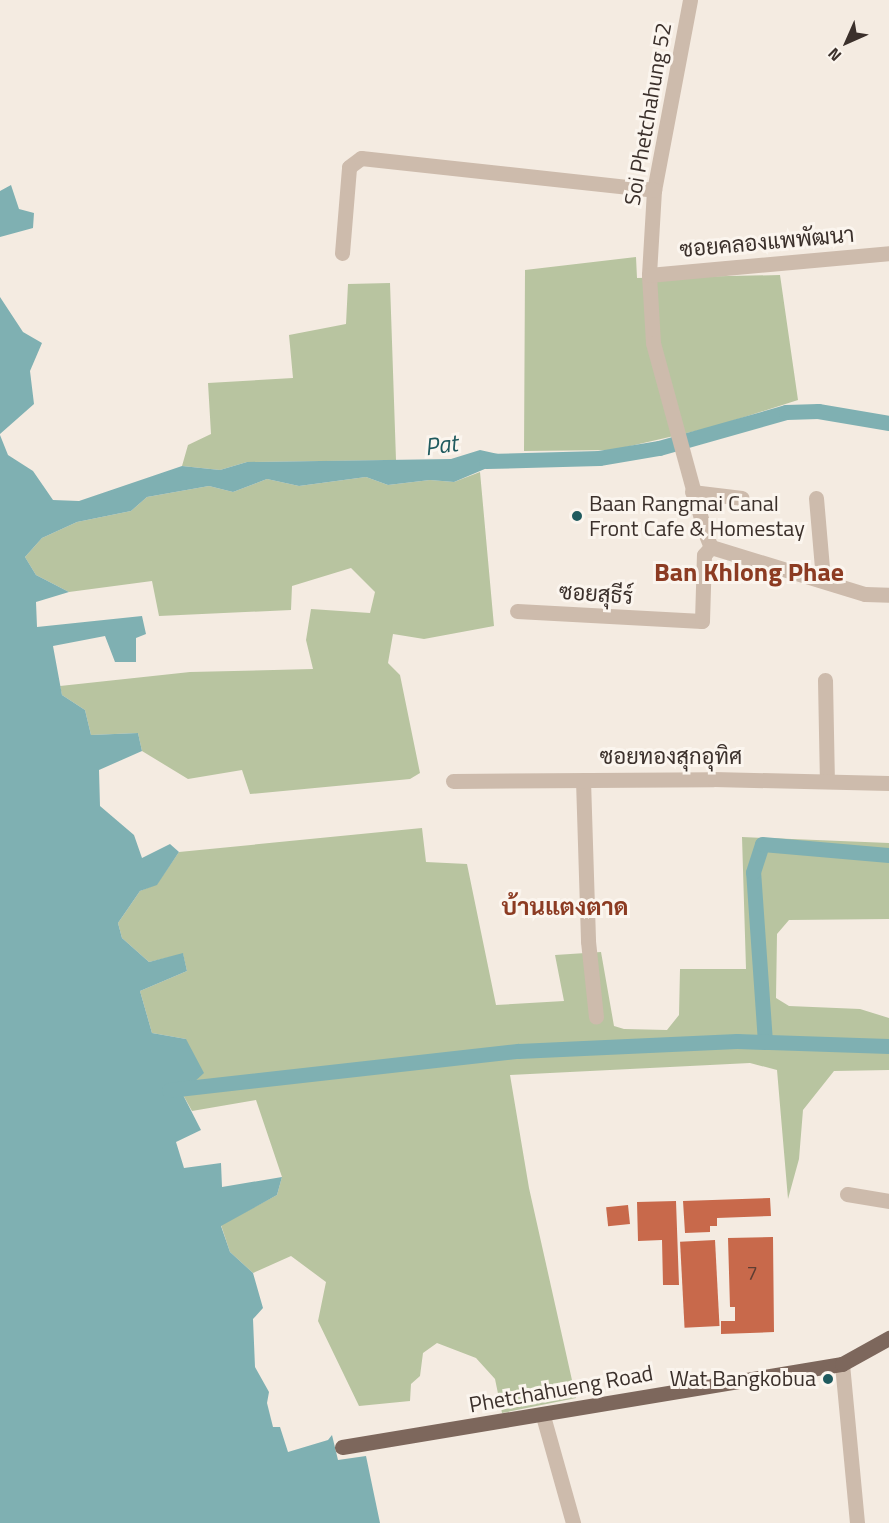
<!DOCTYPE html>
<meta charset="utf-8">
<style>
body{margin:0}
#map{position:relative;width:889px;height:1523px;overflow:hidden;background:#f4ebe1;font-family:"Titillium Web",Sarabun,sans-serif}
div>[style]{position:absolute}
.green>*{inset:0;background:#b8c4a0}
.water>*{inset:0;background:#7fb0b2}
.canal>*{height:15px;margin:-7.5px;padding:0 7.5px;transform-origin:7.5px;border-radius:7.5px;background:#7fb0b2}
.building>*{inset:0;background:#c8694b;transform-origin:0 0}
.minor>*{height:15px;margin:-7.5px;padding:0 7.5px;transform-origin:7.5px;border-radius:7.5px;background:#cdbbac}
.major>*{height:15px;margin:-7.5px;padding:0 7.5px;transform-origin:7.5px;border-radius:7.5px;background:#7d675c}
.dots>*{width:16px;height:16px;translate:-50% -50%;box-sizing:border-box;border:3px solid #fbf5ee;border-radius:50%}
span{translate:-50% -50%;white-space:nowrap;text-align:center;line-height:1.15;-webkit-text-stroke:6px #fbf5ee;paint-order:stroke}
.number-label{font-size:20px;color:#5e3e33}
.number-label span{-webkit-text-stroke-width:0}
.street-label{font-size:22px;color:#3b302b}
.poi-label{font-size:22px;color:#3b302b}
.left{translate:0 -50%;text-align:left}
.right{translate:-100% -50%;text-align:right}
.water-label{font-size:24px;color:#1f5a5e;font-style:italic}
.neighbourhood-label{font-size:24px;color:#8c3b22;font-weight:700}
.quarter-label{font-size:26px;color:#8c3b22;font-weight:700}
.north{position:absolute;left:817px;top:12px;width:60px;height:60px;-webkit-text-stroke:4px #fbf5ee;paint-order:stroke;rotate:225deg;font-size:16px;font-weight:700;line-height:24px;text-align:center;color:#3b302b}
.north::after{content:'';display:block;margin:auto;width:21px;height:27px;background:#3b302b;clip-path:polygon(50% 0,100% 100%,50% 72%,0 100%)}
</style>
<div id="map">
<div class="green">
<i style="clip-path:polygon(636px 257px,637px 278px,780px 275px,798px 400px,713px 427px,613px 450px,524px 451px,525px 270px)"></i>
<i style="clip-path:polygon(390px 283px,396px 460px,247px 462px,220px 470px,182px 466px,188px 445px,211px 434px,208px 383px,293px 378px,289px 335px,346px 324px,348px 284px)"></i>
<i style="clip-path:polygon(480px 472px,494px 626px,424px 639px,393px 634px,388px 663px,400px 675px,420px 773px,410px 779px,250px 794px,242px 770px,188px 779px,142px 751px,138px 733px,91px 735px,85px 710px,62px 695px,60px 686px,190px 672px,313px 669px,306px 640px,311px 609px,370px 613px,375px 592px,351px 568px,292px 586px,291px 610px,159px 616px,152px 581px,69px 592px,36px 575px,25px 557px,42px 538px,77px 522px,131px 511px,147px 497px,209px 486px,233px 492px,267px 479px,299px 486px,366px 477px,388px 485px,430px 480px,454px 482px)"></i>
<i style="clip-path:polygon(422px 828px,426px 862px,467px 864px,496px 1005px,564px 1001px,555px 955px,601px 952px,614px 1026px,624px 1029px,667px 1030px,679px 1015px,680px 969px,746px 969px,742px 837px,889px 843px,889px 919px,789px 920px,777px 934px,776px 998px,789px 1006px,860px 1009px,889px 1018px,889px 1070px,834px 1071px,803px 1110px,799px 1159px,788px 1199px,777px 1070px,750px 1063px,510px 1075px,529px 1188px,576px 1398px,502px 1413px,495px 1379px,476px 1358px,437px 1343px,423px 1353px,420px 1376px,411px 1384px,410px 1401px,359px 1406px,318px 1321px,326px 1282px,291px 1256px,253px 1273px,230px 1252px,221px 1225px,277px 1195px,282px 1177px,256px 1100px,192px 1111px,182px 1093px,186px 1039px,152px 1033px,140px 991px,187px 971px,183px 954px,149px 962px,122px 938px,118px 923px,140px 891px,157px 884px,179px 852px)"></i>
</div>
<div class="water">
<i style="clip-path:polygon(11px 185px,19px 209px,34px 213px,33px 228px,0 237px,0 191px)"></i>
<i style="clip-path:polygon(0 297px,23px 332px,42px 343px,30px 371px,34px 404px,0 434px)"></i>
<i style="clip-path:polygon(0 435px,8px 455px,33px 471px,53px 500px,79px 501px,182px 466px,220px 470px,247px 462px,451px 459px,480px 450px,498px 454px,506px 460px,454px 482px,430px 480px,388px 485px,366px 477px,299px 486px,267px 479px,233px 492px,209px 486px,147px 497px,131px 511px,77px 522px,42px 538px,25px 557px,36px 575px,69px 592px,36px 602px,37px 627px,142px 616px,146px 634px,136px 638px,136px 662px,115px 662px,105px 636px,53px 646px,62px 695px,85px 710px,91px 735px,138px 733px,142px 751px,99px 770px,100px 806px,134px 835px,142px 858px,170px 844px,179px 852px,157px 885px,140px 891px,118px 923px,122px 938px,149px 962px,183px 953px,187px 971px,140px 991px,152px 1033px,186px 1039px,204px 1073px,182px 1093px,201px 1130px,176px 1142px,184px 1168px,221px 1163px,222px 1187px,282px 1177px,277px 1195px,221px 1226px,230px 1252px,253px 1273px,263px 1308px,253px 1319px,255px 1367px,269px 1392px,267px 1403px,273px 1427px,280px 1427px,288px 1452px,328px 1440px,332px 1435px,338px 1460px,366px 1456px,380px 1523px,0 1523px)"></i>
</div>
<div class="canal">
<i style="left:486px;top:461px;width:113px;rotate:-1.5deg"></i>
<i style="left:599px;top:458px;width:61px;rotate:-9.5deg"></i>
<i style="left:659px;top:448px;width:132px;rotate:-15.8deg"></i>
<i style="left:786px;top:412px;width:32px;rotate:-2deg"></i>
<i style="left:818px;top:411px;width:72px;rotate:9.6deg"></i>
<i style="left:765px;top:1042px;width:170px;rotate:-94deg"></i>
<i style="left:753px;top:872px;width:29px;rotate:-72deg"></i>
<i style="left:762px;top:844px;width:127px;rotate:5deg"></i>
<i style="left:169px;top:1090px;width:351px;rotate:-6.4deg"></i>
<i style="left:518px;top:1051px;width:219px;rotate:-2.6deg"></i>
<i style="left:737px;top:1041px;width:152px;rotate:1.9deg"></i>
</div>
<div class="building">
<i style="clip-path:polygon(770px 1198px,771px 1216px,717px 1218px,717px 1226px,710px 1226px,710px 1232px,685px 1233px,683px 1201px)"></i>
<i style="clip-path:polygon(676px 1201px,679px 1285px,663px 1285px,662px 1240px,638px 1241px,637px 1202px)"></i>
<i style="left:628px;top:1205px;width:19px;height:22px;rotate:84deg"></i>
<i style="clip-path:polygon(773px 1237px,774px 1332px,721px 1334px,721px 1321px,735px 1321px,735px 1307px,730px 1307px,728px 1238px)"></i>
<i style="left:715px;top:1240px;width:86px;height:35px;rotate:87deg"></i>
</div>
<div class="minor">
<i style="left:690px;top:0;width:193px;rotate:100.7deg"></i>
<i style="left:654px;top:190px;width:85px;rotate:93.4deg"></i>
<i style="left:649px;top:275px;width:68px;rotate:86.6deg"></i>
<i style="left:653px;top:343px;width:194px;rotate:74.7deg"></i>
<i style="left:704px;top:530px;width:18px;rotate:68deg"></i>
<i style="left:711px;top:547px;width:161px;rotate:17deg"></i>
<i style="left:865px;top:594px;width:24px;rotate:2deg"></i>
<i style="left:342px;top:253px;width:86px;rotate:-85.3deg"></i>
<i style="left:349px;top:167px;width:15px;rotate:-37deg"></i>
<i style="left:361px;top:158px;width:295px;rotate:6.2deg"></i>
<i style="left:649px;top:275px;width:241px;rotate:-5.2deg"></i>
<i style="left:692px;top:492px;width:50px;rotate:6.8deg"></i>
<i style="left:816px;top:498px;width:81px;rotate:85.1deg"></i>
<i style="left:517px;top:611px;width:185px;rotate:3.1deg"></i>
<i style="left:702px;top:621px;width:66px;rotate:-88.3deg"></i>
<i style="left:704px;top:555px;width:11px;rotate:-49deg"></i>
<i style="left:825px;top:680px;width:101px;rotate:88.9deg"></i>
<i style="left:583px;top:780px;width:161px;rotate:88.2deg"></i>
<i style="left:588px;top:941px;width:76px;rotate:84deg"></i>
<i style="left:453px;top:781px;width:260px;rotate:-0.4deg"></i>
<i style="left:713px;top:779px;width:176px;rotate:1.3deg"></i>
<i style="left:847px;top:1194px;width:43px;rotate:9.5deg"></i>
<i style="left:842px;top:1364px;width:160px;rotate:84.6deg"></i>
<i style="left:543px;top:1416px;width:111px;rotate:74.3deg"></i>
</div>
<div class="major">
<i style="left:342px;top:1447px;width:507px;rotate:-9.43deg"></i>
<i style="left:842px;top:1364px;width:54px;rotate:-29deg"></i>
</div>
<div class="dots">
<i style="left:577px;top:516px;background:#1f5a5e"></i>
<i style="left:828px;top:1379px;background:#1f5a5e"></i>
</div>
<div class="number-label">
<span style="left:752px;top:1272px">7</span>
</div>
<div class="street-label">
<span style="left:648px;top:114px;rotate:-80deg">Soi Phetchahung 52</span>
<span style="left:767px;top:242px;rotate:-5deg">ซอยคลองแพพัฒนา</span>
<span style="left:596px;top:594px;rotate:4deg">ซอยสุธีร์</span>
<span style="left:671px;top:757px">ซอยทองสุกอุทิศ</span>
<span style="left:561px;top:1389px;rotate:-10deg">Phetchahueng Road</span>
</div>
<div class="poi-label">
<span class="left" style="left:589px;top:516px">Baan Rangmai Canal<br>Front Cafe &amp; Homestay</span>
<span class="right" style="left:816px;top:1379px">Wat Bangkobua</span>
</div>
<div class="water-label">
<span style="left:441px;top:445px;rotate:-8deg">Pat</span>
</div>
<div class="neighbourhood-label">
<span style="left:565px;top:907px">บ้านแตงตาด</span>
</div>
<div class="quarter-label">
<span style="left:749px;top:572px">Ban Khlong Phae</span>
</div>
<div class="north">N</div>
</div>
